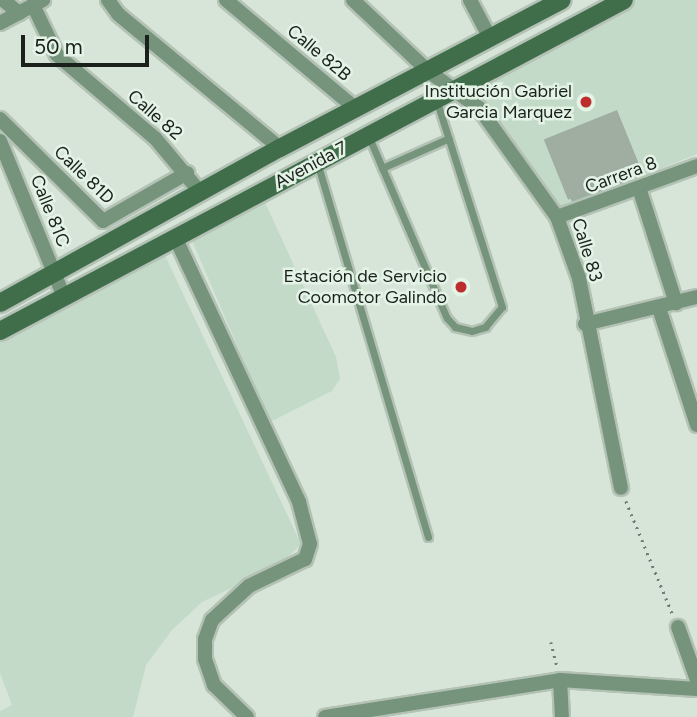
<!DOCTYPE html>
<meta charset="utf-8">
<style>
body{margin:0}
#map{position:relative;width:697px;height:717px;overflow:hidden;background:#d6e5d8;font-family:Figtree,sans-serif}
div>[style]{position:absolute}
.built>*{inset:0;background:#c4dac8}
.shadow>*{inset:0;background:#0003}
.building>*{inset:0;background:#9faea1;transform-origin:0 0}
.path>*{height:2.5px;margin-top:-1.25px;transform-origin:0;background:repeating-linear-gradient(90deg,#727c73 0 2px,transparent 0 7px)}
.roads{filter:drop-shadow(2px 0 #b4c2b6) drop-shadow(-2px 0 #b4c2b6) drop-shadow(0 2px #b4c2b6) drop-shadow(0 -2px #b4c2b6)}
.service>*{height:7px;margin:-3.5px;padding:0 3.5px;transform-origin:3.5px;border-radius:3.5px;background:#75947b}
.minor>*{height:14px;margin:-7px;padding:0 7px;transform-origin:7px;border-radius:7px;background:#75947b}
.secondary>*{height:18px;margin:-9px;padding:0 9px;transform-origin:9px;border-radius:9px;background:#406e4b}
.dots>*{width:19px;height:19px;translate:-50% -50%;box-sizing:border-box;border:4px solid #e3f3e5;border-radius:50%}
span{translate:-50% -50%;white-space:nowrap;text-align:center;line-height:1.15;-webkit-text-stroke:5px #e3f3e5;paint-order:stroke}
.street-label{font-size:18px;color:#1b201c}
.poi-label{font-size:18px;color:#1b201c}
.right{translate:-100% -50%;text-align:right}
.scale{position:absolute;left:21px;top:35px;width:128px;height:32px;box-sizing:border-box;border:4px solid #1b201c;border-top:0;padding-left:9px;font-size:21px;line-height:24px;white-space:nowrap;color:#1b201c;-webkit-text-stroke:5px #e3f3e5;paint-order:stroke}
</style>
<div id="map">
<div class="built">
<i style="clip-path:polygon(631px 0,697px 0,697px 154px,558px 211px,456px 90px)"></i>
<i style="clip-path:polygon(263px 198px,336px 357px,340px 379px,332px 391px,270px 422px,190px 236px)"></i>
<i style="clip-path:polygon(161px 247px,301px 544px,280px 565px,202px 602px,172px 630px,146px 665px,133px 717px,0 717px,0 711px,12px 705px,0 673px,0 340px)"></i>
</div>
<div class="shadow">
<i style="clip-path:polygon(622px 124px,646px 181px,576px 209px,570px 198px)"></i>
</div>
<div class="building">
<i style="left:617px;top:110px;width:65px;height:79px;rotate:68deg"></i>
</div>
<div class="path">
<i style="left:626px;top:501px;width:123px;rotate:67.6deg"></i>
<i style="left:551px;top:642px;width:25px;rotate:76deg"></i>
</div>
<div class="roads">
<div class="service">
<i style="left:368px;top:135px;width:199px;rotate:66.7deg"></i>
<i style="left:447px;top:318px;width:12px;rotate:48deg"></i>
<i style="left:455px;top:327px;width:17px;rotate:13deg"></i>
<i style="left:472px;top:331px;width:14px;rotate:-17deg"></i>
<i style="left:485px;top:327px;width:26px;rotate:-50deg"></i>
<i style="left:502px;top:307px;width:215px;rotate:-107.6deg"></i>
<i style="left:317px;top:162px;width:391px;rotate:73.5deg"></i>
<i style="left:382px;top:168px;width:73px;rotate:-24.1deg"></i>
</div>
<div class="minor">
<i style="left:3px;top:0;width:21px;rotate:39deg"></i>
<i style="left:108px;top:0;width:17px;rotate:54deg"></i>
<i style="left:118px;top:14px;width:210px;rotate:39.6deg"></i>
<i style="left:226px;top:0;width:168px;rotate:39.9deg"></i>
<i style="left:353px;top:0;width:103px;rotate:43.4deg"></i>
<i style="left:428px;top:71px;width:63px;rotate:36deg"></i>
<i style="left:479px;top:108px;width:134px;rotate:54.4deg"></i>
<i style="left:557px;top:217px;width:65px;rotate:70.2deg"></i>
<i style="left:579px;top:278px;width:214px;rotate:78.7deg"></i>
<i style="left:470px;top:0;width:43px;rotate:62.2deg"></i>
<i style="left:33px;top:5px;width:55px;rotate:64.4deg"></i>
<i style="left:57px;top:55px;width:128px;rotate:40.3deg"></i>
<i style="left:155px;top:138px;width:70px;rotate:50.2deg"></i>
<i style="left:0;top:23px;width:49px;rotate:-28.1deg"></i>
<i style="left:0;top:119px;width:145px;rotate:44.7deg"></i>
<i style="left:103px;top:221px;width:97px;rotate:-29.7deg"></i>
<i style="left:0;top:141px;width:169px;rotate:67.7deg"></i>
<i style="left:640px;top:191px;width:118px;rotate:72.2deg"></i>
<i style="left:557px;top:217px;width:149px;rotate:-20deg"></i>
<i style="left:175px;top:237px;width:293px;rotate:64.9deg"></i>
<i style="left:299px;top:502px;width:43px;rotate:75.3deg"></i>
<i style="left:310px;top:544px;width:16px;rotate:108deg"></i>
<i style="left:305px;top:559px;width:62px;rotate:154.3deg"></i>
<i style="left:249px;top:586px;width:50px;rotate:137.4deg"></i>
<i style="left:212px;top:620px;width:20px;rotate:110deg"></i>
<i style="left:205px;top:639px;width:20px;rotate:90deg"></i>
<i style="left:205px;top:659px;width:28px;rotate:71deg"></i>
<i style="left:214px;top:685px;width:46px;rotate:44.1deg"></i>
<i style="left:659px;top:308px;width:123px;rotate:72deg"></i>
<i style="left:585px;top:324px;width:115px;rotate:-13.6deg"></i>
<i style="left:678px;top:627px;width:56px;rotate:70.3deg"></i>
<i style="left:560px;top:680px;width:37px;rotate:87deg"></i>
<i style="left:325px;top:717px;width:238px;rotate:-8.9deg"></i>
<i style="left:560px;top:680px;width:137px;rotate:3.8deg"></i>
</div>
<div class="secondary">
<i style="left:0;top:303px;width:320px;rotate:-29deg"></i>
<i style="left:280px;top:148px;width:318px;rotate:-27.7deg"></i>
<i style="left:0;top:331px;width:706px;rotate:-27.94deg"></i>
</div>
</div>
<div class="dots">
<i style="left:586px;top:102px;background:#bd2d2e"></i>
<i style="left:461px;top:287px;background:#bd2d2e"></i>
</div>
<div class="street-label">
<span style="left:319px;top:53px;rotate:40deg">Calle 82B</span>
<span style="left:155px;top:115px;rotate:41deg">Calle 82</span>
<span style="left:311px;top:165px;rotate:-28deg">Avenida 7</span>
<span style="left:84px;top:175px;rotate:44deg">Calle 81D</span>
<span style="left:621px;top:175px;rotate:-20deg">Carrera 8</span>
<span style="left:50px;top:211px;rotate:68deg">Calle 81C</span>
<span style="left:587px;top:250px;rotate:73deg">Calle 83</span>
</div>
<div class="poi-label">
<span class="right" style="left:572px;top:102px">Institución Gabriel<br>Garcia Marquez</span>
<span class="right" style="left:447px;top:287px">Estación de Servicio<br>Coomotor Galindo</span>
</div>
<div class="scale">50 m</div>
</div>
